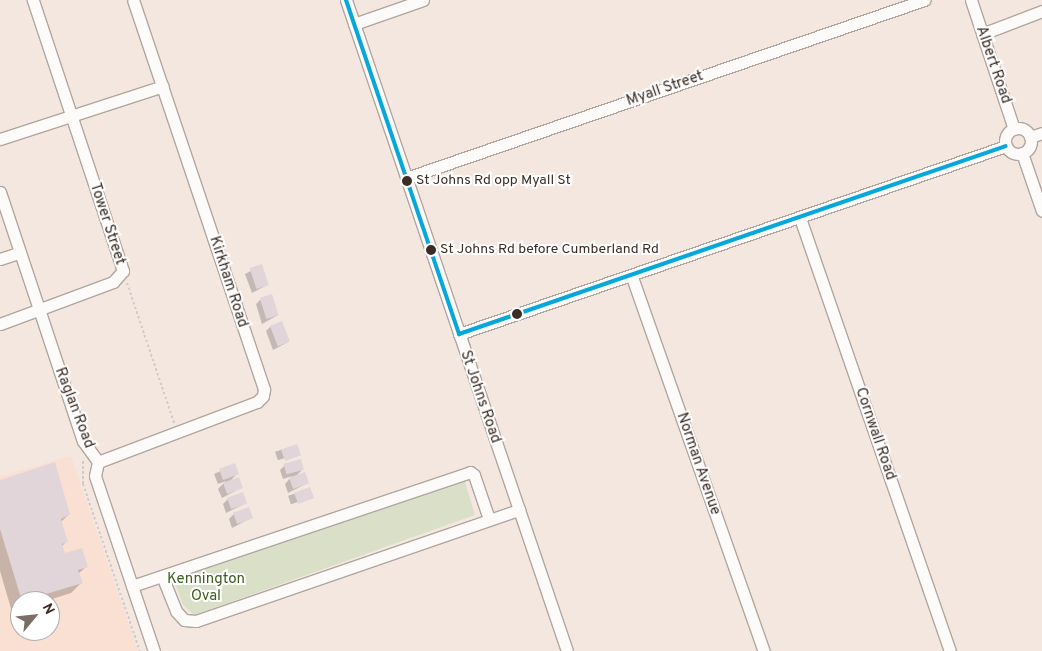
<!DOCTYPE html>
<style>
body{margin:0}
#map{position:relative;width:1042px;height:651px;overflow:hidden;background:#f4e7e0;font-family:Overpass,sans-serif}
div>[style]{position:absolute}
.built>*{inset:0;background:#fae0d2}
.green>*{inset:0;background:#dae0c7}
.shadow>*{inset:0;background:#0003;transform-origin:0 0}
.building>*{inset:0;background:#e1d5d9;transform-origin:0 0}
.path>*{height:2px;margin-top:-1px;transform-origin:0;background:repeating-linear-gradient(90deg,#d0cac8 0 2.5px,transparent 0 5px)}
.roads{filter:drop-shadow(1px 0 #b1a69f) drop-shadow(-1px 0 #b1a69f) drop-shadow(0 1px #b1a69f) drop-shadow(0 -1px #b1a69f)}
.minor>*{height:11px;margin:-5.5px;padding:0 5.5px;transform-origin:5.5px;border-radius:5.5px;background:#fdfbfa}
.minor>.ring{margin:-5.5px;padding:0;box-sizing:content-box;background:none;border:11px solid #fdfbfa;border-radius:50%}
.bus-1>*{height:4px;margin:-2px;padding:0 2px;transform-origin:2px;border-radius:2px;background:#06a7db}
.dots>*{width:14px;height:14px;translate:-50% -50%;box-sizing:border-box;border:2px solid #fff;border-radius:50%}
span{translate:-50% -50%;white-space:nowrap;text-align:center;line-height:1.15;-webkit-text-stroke:4px #fff;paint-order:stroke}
.bus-label{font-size:14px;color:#3b2d25}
.left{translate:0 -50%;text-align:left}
.street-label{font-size:15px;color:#3b2d25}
.park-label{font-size:15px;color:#3e5c1c}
.north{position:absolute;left:10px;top:591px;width:50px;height:50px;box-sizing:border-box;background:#fff;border:1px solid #b1aba8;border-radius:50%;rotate:62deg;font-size:14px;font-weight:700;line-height:20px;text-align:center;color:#3b2d25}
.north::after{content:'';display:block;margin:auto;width:18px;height:22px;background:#7c6e66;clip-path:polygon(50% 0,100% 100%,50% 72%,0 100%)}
</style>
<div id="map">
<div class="built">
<i style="clip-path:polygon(evenodd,71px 456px,138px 651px,0 651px,0 476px,71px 456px,20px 601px,50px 601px,50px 631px,20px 631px,20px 601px)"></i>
</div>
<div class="green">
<i style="clip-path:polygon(464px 479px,475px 515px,194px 615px,183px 605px,174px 580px,177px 576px)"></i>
</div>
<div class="shadow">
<i style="clip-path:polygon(261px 266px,267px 285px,252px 293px,245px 274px)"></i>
<i style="clip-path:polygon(261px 299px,278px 315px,262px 324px,256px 304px)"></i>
<i style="clip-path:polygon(271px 326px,288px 342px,273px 350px,266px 331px)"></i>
<i style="left:296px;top:445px;width:9px;height:22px;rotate:72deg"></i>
<i style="clip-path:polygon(234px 465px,237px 474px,229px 482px,241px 488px,222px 498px,218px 489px,226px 481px,218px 484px,214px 474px)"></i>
<i style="clip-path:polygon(285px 465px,303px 469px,296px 476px,308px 483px,288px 493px,285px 484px,292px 476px,283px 479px,280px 470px)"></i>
<i style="clip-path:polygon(0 481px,69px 514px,61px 522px,67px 541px,62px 546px,64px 554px,87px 566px,78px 574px,81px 583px,71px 593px,46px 601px,20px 601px,20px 610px,12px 612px,0 571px)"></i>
<i style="left:309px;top:489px;width:9px;height:22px;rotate:72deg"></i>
<i style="clip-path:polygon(228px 499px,246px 503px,226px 513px,223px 504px)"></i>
<i style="clip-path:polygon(234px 514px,251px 518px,232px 528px,229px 519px)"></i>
</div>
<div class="building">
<i style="left:262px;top:264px;width:22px;height:13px;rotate:72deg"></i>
<i style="left:272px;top:294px;width:22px;height:13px;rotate:72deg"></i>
<i style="left:282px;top:321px;width:22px;height:13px;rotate:69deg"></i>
<i style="left:297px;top:444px;width:12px;height:17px;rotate:70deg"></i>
<i style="left:301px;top:459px;width:11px;height:18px;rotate:75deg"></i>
<i style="clip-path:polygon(55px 462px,70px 514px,61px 519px,68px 542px,62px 544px,65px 553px,82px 548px,88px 567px,78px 570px,83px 583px,22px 601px,0 529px,0 480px)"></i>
<i style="left:235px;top:463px;width:12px;height:17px;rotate:70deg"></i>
<i style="left:305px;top:472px;width:12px;height:17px;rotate:70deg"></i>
<i style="left:239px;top:477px;width:12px;height:17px;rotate:70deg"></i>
<i style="left:310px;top:487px;width:12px;height:17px;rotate:70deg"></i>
<i style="left:243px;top:492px;width:12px;height:17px;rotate:70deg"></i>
<i style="left:249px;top:507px;width:12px;height:17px;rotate:70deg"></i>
</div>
<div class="path">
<i style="left:127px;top:283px;width:148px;rotate:71.4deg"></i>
<i style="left:83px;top:461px;width:23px;rotate:90deg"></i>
<i style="left:83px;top:484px;width:176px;rotate:71.2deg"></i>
</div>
<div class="roads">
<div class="minor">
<i style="left:346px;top:0;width:687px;rotate:71.25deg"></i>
<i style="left:971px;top:0;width:136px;rotate:71.6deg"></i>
<i style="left:354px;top:24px;width:73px;rotate:-19.2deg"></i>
<i style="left:982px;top:34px;width:64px;rotate:-21deg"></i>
<i class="ring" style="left:1005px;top:128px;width:15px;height:15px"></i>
<i style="left:1030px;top:137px;width:13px;rotate:-18deg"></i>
<i style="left:0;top:139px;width:171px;rotate:-18deg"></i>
<i style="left:1022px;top:153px;width:61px;rotate:71deg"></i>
<i style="left:406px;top:178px;width:548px;rotate:-18.96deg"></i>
<i style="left:0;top:192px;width:262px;rotate:71.6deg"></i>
<i style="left:83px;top:441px;width:26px;rotate:54deg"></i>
<i style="left:98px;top:462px;width:14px;rotate:102deg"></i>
<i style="left:95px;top:476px;width:185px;rotate:71.4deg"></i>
<i style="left:800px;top:218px;width:458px;rotate:70.9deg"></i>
<i style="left:0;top:259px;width:20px;rotate:-18deg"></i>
<i style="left:632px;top:277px;width:397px;rotate:70.6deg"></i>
<i style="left:0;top:324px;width:121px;rotate:-20.4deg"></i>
<i style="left:113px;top:282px;width:15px;rotate:-48deg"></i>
<i style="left:123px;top:271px;width:286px;rotate:-108.4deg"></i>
<i style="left:459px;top:334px;width:578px;rotate:-18.97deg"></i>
<i style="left:98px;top:462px;width:170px;rotate:-20.7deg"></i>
<i style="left:257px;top:402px;width:8px;rotate:-45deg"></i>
<i style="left:263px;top:396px;width:7px;rotate:-82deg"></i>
<i style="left:264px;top:389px;width:410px;rotate:-108.6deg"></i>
<i style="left:162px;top:576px;width:38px;rotate:68deg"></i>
<i style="left:176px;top:611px;width:12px;rotate:48deg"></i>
<i style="left:184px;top:620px;width:12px;rotate:5deg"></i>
<i style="left:196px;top:621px;width:342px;rotate:-19deg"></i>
<i style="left:132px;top:586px;width:357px;rotate:-18.6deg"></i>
<i style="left:470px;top:472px;width:5px;rotate:37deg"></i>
<i style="left:474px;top:475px;width:46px;rotate:71.2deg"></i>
</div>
</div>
<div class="bus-1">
<i style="left:346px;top:0;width:353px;rotate:71.3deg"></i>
<i style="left:459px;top:334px;width:578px;rotate:-18.97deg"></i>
</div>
<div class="dots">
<i style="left:407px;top:181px;background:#3b2d25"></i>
<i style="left:431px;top:250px;background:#3b2d25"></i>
<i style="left:517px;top:314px;background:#3b2d25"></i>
</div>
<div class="bus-label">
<span class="left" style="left:416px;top:181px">St Johns Rd opp Myall St</span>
<span class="left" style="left:440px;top:250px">St Johns Rd before Cumberland Rd</span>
</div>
<div class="street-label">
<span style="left:993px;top:65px;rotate:71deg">Albert Road</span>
<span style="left:665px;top:89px;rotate:-19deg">Myall Street</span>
<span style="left:107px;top:224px;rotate:72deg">Tower Street</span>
<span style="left:228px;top:282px;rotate:72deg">Kirkham Road</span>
<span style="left:480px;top:397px;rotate:71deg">St Johns Road</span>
<span style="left:74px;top:408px;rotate:69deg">Raglan Road</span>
<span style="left:875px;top:434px;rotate:71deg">Cornwall Road</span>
<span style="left:698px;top:464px;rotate:71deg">Norman Avenue</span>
</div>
<div class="park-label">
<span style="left:206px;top:588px">Kennington<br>Oval</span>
</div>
<div class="north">N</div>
</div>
